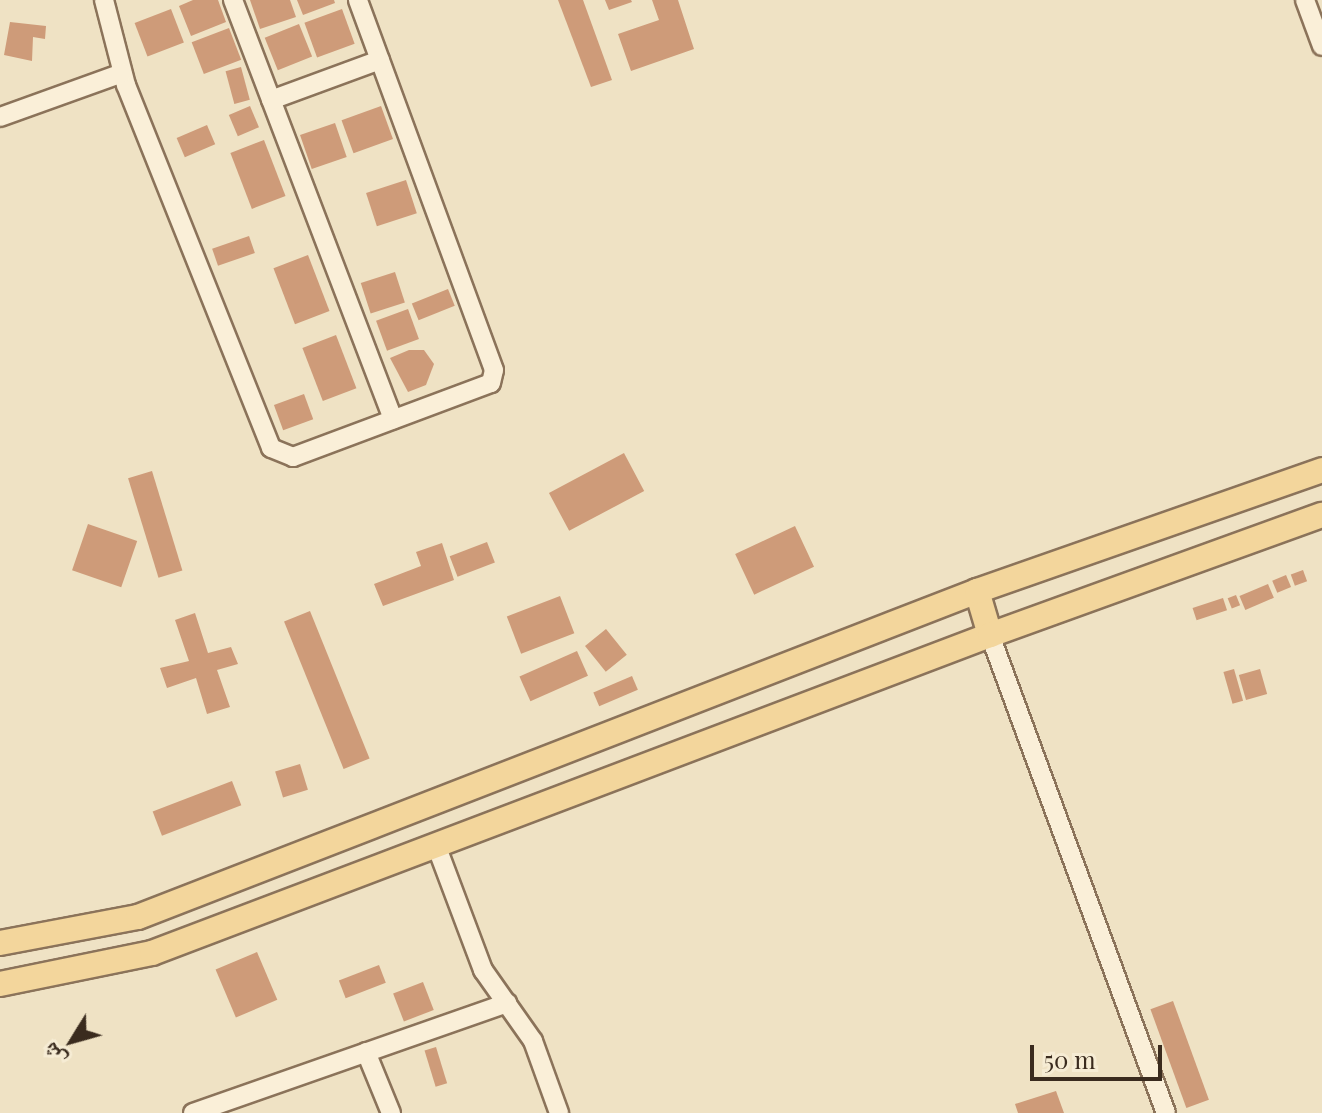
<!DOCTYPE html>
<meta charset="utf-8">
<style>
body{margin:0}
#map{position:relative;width:1322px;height:1113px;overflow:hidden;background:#efe2c4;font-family:"Playfair Display","Noto Naskh Arabic",serif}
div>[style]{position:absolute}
.building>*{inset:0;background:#ce9b79;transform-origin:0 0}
.roads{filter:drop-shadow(2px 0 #8b735a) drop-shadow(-2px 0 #8b735a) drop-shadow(0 2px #8b735a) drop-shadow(0 -2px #8b735a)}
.minor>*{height:18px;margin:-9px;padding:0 9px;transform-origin:9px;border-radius:9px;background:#faefd8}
.major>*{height:24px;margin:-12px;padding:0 12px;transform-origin:12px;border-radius:12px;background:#f3d69c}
span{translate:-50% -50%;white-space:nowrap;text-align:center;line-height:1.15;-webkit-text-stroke:6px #f6ecd4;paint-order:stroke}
.north{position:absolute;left:32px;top:1001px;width:80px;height:80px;-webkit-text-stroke:6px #f6ecd4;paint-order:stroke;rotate:233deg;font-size:22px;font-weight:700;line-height:32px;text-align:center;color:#3a2b1e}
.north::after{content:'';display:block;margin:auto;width:28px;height:36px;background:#3a2b1e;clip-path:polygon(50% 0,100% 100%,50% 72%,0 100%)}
.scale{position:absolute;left:1030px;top:1045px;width:132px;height:36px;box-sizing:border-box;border:4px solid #3a2b1e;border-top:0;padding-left:10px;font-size:24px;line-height:28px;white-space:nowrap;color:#3a2b1e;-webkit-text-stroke:6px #f6ecd4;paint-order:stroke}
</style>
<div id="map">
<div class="building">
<i style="clip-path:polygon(193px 0,218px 0,226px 22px,191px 36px,179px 6px)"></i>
<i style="clip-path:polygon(250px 0,290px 0,296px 17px,260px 29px)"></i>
<i style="clip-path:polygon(297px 0,334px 0,335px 3px,303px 15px)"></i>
<i style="clip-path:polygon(558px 0,583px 0,612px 80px,591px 87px)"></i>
<i style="clip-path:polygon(605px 0,631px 0,632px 2px,609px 10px)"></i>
<i style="clip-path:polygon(652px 0,678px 0,694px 49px,631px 71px,618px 34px,659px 20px)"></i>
<i style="left:171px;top:9px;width:36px;height:39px;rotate:69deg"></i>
<i style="left:342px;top:9px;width:37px;height:40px;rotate:70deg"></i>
<i style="clip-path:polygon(10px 22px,46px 26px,45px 39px,33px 37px,32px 61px,4px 55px)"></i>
<i style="left:299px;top:24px;width:35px;height:37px;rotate:68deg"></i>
<i style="left:229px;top:28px;width:34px;height:40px;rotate:69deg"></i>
<i style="left:241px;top:67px;width:34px;height:16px;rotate:75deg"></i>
<i style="left:250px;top:106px;width:23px;height:23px;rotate:67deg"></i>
<i style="left:381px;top:106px;width:35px;height:42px;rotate:70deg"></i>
<i style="left:335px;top:123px;width:36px;height:37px;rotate:71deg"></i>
<i style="left:207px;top:125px;width:21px;height:33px;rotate:67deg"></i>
<i style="left:264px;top:140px;width:60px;height:36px;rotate:69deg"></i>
<i style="left:406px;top:180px;width:35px;height:42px;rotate:72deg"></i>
<i style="left:249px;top:236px;width:18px;height:39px;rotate:71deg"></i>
<i style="left:308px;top:255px;width:60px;height:37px;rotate:69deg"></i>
<i style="left:395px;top:272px;width:32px;height:36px;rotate:72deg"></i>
<i style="left:448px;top:289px;width:18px;height:39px;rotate:68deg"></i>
<i style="left:408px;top:309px;width:32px;height:34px;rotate:70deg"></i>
<i style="left:336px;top:335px;width:57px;height:36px;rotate:69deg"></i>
<i style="clip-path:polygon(409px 350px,424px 350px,434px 364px,426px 385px,408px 392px,390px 358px)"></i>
<i style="left:304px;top:394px;width:27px;height:32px;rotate:70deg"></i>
<i style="left:624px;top:453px;width:43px;height:85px;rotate:62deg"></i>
<i style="left:152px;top:471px;width:104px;height:25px;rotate:73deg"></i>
<i style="left:88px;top:524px;width:52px;height:49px;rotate:19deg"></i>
<i style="left:795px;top:526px;width:45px;height:66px;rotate:65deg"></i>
<i style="left:487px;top:542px;width:22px;height:40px;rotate:69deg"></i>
<i style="clip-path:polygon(442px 543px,454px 580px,383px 606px,374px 584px,421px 566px,416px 552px)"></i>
<i style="left:1303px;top:570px;width:12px;height:13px;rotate:70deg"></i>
<i style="left:1286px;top:575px;width:13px;height:15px;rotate:67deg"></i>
<i style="left:1268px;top:584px;width:15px;height:31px;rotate:67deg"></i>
<i style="left:1236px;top:595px;width:11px;height:9px;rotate:68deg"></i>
<i style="left:560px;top:596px;width:40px;height:57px;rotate:69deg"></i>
<i style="left:1223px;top:598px;width:13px;height:32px;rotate:72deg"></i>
<i style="left:310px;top:611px;width:159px;height:28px;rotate:68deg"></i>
<i style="clip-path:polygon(195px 613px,208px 653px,231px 647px,238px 664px,217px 670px,230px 707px,207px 714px,196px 678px,167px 688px,160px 668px,189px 661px,175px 620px)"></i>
<i style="left:606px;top:629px;width:33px;height:27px;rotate:51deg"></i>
<i style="left:577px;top:651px;width:27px;height:63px;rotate:66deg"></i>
<i style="left:1234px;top:669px;width:33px;height:11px;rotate:74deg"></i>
<i style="left:1260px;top:669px;width:26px;height:22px;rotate:74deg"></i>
<i style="left:632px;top:676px;width:15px;height:42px;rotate:67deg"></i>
<i style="left:300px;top:764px;width:27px;height:26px;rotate:73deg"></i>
<i style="left:232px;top:781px;width:26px;height:85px;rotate:69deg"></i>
<i style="left:257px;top:952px;width:52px;height:45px;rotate:67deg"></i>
<i style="left:379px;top:965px;width:19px;height:43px;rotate:69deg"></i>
<i style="left:423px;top:982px;width:30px;height:32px;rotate:69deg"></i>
<i style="left:1173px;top:1001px;width:105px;height:24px;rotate:70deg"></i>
<i style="left:436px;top:1047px;width:38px;height:12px;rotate:73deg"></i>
<i style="clip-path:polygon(1056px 1091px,1064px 1113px,1018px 1113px,1015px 1104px)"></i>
</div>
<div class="roads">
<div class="minor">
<i style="left:104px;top:0;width:88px;rotate:75.5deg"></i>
<i style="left:126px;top:85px;width:391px;rotate:68.2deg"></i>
<i style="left:271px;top:448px;width:24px;rotate:22deg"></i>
<i style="left:293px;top:457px;width:211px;rotate:-20.5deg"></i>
<i style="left:491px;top:383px;width:13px;rotate:-77deg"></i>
<i style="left:494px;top:370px;width:394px;rotate:-110.2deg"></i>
<i style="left:233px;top:0;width:449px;rotate:69.1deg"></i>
<i style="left:1305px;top:0;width:49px;rotate:69.7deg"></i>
<i style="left:271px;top:100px;width:116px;rotate:-20.2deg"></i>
<i style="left:0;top:117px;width:130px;rotate:-19.8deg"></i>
<i style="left:990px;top:635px;width:509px;rotate:69.79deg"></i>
<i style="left:436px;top:845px;width:134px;rotate:69.4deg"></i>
<i style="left:483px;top:970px;width:87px;rotate:54.8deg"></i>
<i style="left:533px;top:1041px;width:77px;rotate:70.1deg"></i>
<i style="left:366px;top:1052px;width:66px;rotate:67.7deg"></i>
<i style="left:193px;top:1113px;width:333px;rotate:-19.3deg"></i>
</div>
<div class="major">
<i style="left:977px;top:591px;width:46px;rotate:73.5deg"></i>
<i style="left:0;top:943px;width:140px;rotate:-10.7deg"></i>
<i style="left:138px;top:917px;width:900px;rotate:-21.23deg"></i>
<i style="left:977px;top:591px;width:366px;rotate:-19.3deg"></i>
<i style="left:0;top:984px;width:155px;rotate:-11.5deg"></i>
<i style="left:152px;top:953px;width:896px;rotate:-20.78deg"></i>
<i style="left:990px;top:635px;width:353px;rotate:-19.9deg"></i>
</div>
</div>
<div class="north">ش</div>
<div class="scale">50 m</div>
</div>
